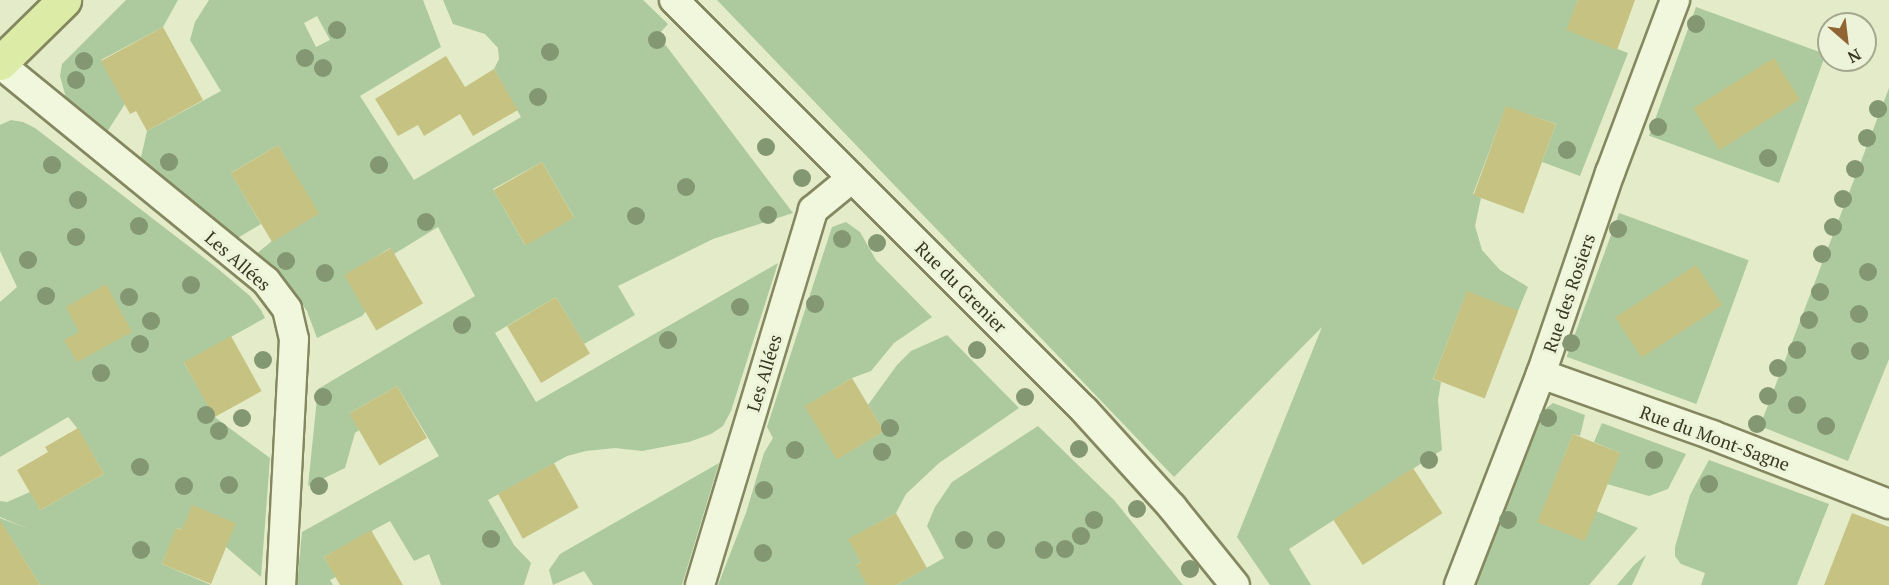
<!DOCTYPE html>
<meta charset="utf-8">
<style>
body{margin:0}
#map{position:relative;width:1889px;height:585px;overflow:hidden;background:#e4ebc9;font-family:"PT Serif",serif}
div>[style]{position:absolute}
.green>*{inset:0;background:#adc99e;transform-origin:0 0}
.building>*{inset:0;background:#c6c382;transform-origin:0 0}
.roads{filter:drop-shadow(2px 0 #84875f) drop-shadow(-2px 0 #84875f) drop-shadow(0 2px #84875f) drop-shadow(0 -2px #84875f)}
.minor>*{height:28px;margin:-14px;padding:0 14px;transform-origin:14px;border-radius:14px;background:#f1f7dc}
.primary>*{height:33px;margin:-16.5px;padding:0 16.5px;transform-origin:16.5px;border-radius:16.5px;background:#dceba5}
.trees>*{width:18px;height:18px;margin:-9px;border-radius:50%;background:#839772}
span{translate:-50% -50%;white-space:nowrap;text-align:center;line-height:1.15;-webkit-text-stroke:6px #edf3d8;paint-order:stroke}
.street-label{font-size:18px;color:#383821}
.north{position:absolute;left:1817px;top:12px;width:60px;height:60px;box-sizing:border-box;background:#edf3d8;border:2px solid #a5a88f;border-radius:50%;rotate:152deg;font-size:16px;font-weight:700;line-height:24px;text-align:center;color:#383821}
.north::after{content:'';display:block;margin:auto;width:21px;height:27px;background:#916434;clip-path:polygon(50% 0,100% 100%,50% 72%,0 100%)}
</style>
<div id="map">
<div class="green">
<i style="clip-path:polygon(126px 0,178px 0,163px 27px,101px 60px,125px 104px,105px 135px,75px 110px,66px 98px,60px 76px,62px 64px)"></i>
<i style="clip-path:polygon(evenodd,209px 0,423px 0,441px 47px,360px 96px,414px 180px,521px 117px,494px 69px,499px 59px,498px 48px,485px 34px,453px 24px,443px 0,643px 0,668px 24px,658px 35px,793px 213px,713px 239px,618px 286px,635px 315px,584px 344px,556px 297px,495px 333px,536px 402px,778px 263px,731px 411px,723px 426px,711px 434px,689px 442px,642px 451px,615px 448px,586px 451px,567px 456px,488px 500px,514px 545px,531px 563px,524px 585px,441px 585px,429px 554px,414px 561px,390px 521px,324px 557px,336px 577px,330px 580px,333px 585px,297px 585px,302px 532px,439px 456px,397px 386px,350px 413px,359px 430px,355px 433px,345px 468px,308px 486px,318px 389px,475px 296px,438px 227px,394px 254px,390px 248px,345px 276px,366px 311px,362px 316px,317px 338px,307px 311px,288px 285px,255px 255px,272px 241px,318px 214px,278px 145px,231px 173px,261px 224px,236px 239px,139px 166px,147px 131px,221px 91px,190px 40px,195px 22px,209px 0,317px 16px,330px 40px,316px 47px,304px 23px,317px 16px,209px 0,542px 162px,574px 217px,525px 245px,493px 189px,542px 162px)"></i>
<i style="clip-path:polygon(717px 0,1578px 0,1567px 30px,1628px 53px,1580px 176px,1542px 162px,1556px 124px,1506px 107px,1473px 194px,1481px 198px,1475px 226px,1482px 250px,1500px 270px,1528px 287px,1518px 311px,1467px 292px,1433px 379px,1441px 382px,1438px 400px,1442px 450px,1289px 549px,1311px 585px,1270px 585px,1237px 537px,1322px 327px,1174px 477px)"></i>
<i style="left:1696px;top:7px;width:138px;height:137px;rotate:20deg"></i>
<i style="clip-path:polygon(1889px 88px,1889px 359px,1848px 461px,1760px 426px)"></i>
<i style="clip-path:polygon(11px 120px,23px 122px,35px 128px,217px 268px,250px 296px,261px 310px,265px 318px,184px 363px,216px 418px,270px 458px,261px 577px,226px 547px,177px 528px,162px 564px,211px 585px,40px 585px,9px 535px,0 531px,0 518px,29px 529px,0 517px,0 501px,7px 502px,30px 492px,40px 510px,104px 474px,78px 429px,68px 417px,0 457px,0 302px,17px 287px,0 251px,0 125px)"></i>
<i style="left:1619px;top:213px;width:138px;height:153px;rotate:20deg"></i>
<i style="clip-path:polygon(846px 222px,860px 232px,876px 260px,932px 317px,894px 343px,871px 371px,852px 378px,806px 406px,837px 459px,884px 431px,868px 405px,897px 365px,911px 351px,947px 335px,1019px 408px,939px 463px,906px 494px,896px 513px,849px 539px,861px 562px,856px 565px,875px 585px,718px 585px,746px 513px,764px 453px,773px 438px,767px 427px,832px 227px)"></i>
<i style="clip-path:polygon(1553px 403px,1585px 415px,1580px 436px,1573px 434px,1538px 522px,1583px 540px,1596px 511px,1638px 528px,1589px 585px,1474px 585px,1540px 413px)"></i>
<i style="clip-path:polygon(1602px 423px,1686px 454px,1668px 489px,1649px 496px,1607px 484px,1620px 453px,1594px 442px)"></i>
<i style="clip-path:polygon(1038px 426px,1114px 500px,1183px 585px,896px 585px,944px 558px,927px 526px,935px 507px,952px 482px)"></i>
<i style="clip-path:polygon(1709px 460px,1829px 504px,1797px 585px,1701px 585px,1705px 573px,1681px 564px,1675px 556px,1675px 547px,1690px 495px)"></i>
<i style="clip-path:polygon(719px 463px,682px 585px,593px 585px,584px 571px,553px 585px,549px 570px,560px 554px)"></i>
<i style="clip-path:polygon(1646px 555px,1632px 585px,1617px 585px,1634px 565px)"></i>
</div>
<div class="building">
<i style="clip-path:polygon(1578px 0,1635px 0,1617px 50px,1566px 30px)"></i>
<i style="clip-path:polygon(163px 27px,203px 100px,147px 131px,136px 111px,130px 114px,101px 61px)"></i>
<i style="clip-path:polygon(446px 56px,465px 87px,494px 69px,518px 110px,473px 136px,460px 114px,424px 136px,418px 125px,398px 136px,375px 99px)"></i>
<i style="left:1774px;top:58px;width:49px;height:95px;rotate:58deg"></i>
<i style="left:1506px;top:106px;width:53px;height:95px;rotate:20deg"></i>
<i style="left:278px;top:145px;width:80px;height:55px;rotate:59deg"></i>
<i style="left:542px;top:162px;width:64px;height:56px;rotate:60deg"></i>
<i style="left:391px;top:248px;width:64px;height:54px;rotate:60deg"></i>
<i style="left:1696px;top:265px;width:48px;height:96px;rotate:57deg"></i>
<i style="clip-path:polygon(106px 284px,132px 332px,77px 362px,64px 340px,79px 332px,66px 307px)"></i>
<i style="left:1467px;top:291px;width:55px;height:94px;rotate:21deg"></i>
<i style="left:556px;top:297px;width:66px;height:57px;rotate:59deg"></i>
<i style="left:231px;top:336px;width:63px;height:54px;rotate:61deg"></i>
<i style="left:852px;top:378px;width:62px;height:55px;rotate:59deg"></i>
<i style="left:397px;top:386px;width:60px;height:55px;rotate:60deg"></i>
<i style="clip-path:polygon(78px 428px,104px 474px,40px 510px,17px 470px,48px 452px,45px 447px)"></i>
<i style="left:1573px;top:434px;width:51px;height:95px;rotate:22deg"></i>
<i style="left:554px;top:463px;width:51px;height:64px;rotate:61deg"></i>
<i style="left:1413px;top:468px;width:54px;height:95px;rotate:57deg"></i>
<i style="clip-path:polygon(192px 505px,236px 523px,211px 584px,162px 564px,176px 528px,182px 530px)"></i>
<i style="clip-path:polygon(896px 513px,927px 568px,896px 585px,867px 585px,856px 565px,861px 562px,848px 539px)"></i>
<i style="clip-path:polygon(1852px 513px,1889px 527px,1889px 585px,1824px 585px)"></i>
<i style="clip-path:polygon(0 520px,40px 585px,0 585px)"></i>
<i style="clip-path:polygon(371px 530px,403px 585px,340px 585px,324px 557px)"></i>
</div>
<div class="roads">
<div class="minor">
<i style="left:674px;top:0;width:581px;rotate:45deg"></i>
<i style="left:1085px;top:411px;width:130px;rotate:47.8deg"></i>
<i style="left:1172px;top:507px;width:100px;rotate:51.1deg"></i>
<i style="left:0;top:64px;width:343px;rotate:39.2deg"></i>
<i style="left:266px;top:281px;width:35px;rotate:53deg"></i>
<i style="left:287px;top:309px;width:31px;rotate:77deg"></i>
<i style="left:294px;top:339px;width:246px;rotate:93deg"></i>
<i style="left:1541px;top:374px;width:182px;rotate:19.6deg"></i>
<i style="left:1712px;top:435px;width:190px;rotate:21.3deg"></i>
<i style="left:700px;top:585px;width:392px;rotate:-73.2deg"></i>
<i style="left:813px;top:210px;width:50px;rotate:-39.4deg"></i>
<i style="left:1459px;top:585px;width:226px;rotate:-68.8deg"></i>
<i style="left:1541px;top:374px;width:213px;rotate:-71.1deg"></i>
<i style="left:1610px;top:173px;width:185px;rotate:-69.4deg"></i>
</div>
<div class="primary">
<i style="left:0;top:63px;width:90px;rotate:-44.5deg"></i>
</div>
</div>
<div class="trees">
<i style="left:1696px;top:24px"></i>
<i style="left:337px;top:30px"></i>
<i style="left:657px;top:40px"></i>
<i style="left:550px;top:52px"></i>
<i style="left:305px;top:58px"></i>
<i style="left:84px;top:61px"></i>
<i style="left:323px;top:68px"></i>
<i style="left:76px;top:80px"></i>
<i style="left:538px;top:97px"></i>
<i style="left:1878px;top:109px"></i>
<i style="left:1658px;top:127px"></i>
<i style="left:1867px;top:138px"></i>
<i style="left:766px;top:147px"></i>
<i style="left:1567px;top:150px"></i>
<i style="left:1768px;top:158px"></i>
<i style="left:169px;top:162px"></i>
<i style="left:52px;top:165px"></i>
<i style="left:379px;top:165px"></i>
<i style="left:1855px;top:169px"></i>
<i style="left:802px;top:178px"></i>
<i style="left:686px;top:187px"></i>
<i style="left:1843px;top:199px"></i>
<i style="left:78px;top:200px"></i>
<i style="left:768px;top:215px"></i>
<i style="left:636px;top:216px"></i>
<i style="left:426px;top:222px"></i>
<i style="left:139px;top:226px"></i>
<i style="left:1833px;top:227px"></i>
<i style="left:1618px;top:229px"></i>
<i style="left:76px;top:237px"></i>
<i style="left:842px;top:239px"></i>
<i style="left:877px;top:243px"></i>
<i style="left:1822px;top:254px"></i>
<i style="left:28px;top:260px"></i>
<i style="left:286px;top:261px"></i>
<i style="left:1868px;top:272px"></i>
<i style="left:325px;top:273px"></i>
<i style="left:191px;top:285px"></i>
<i style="left:1820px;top:292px"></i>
<i style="left:46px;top:296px"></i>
<i style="left:129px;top:297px"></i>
<i style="left:815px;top:304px"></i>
<i style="left:740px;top:307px"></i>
<i style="left:1859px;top:314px"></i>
<i style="left:1809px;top:320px"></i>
<i style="left:151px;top:321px"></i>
<i style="left:462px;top:325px"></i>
<i style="left:668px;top:340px"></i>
<i style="left:1571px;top:343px"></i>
<i style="left:140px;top:344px"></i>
<i style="left:977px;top:350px"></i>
<i style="left:1797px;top:350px"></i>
<i style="left:1860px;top:351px"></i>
<i style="left:263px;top:360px"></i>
<i style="left:1778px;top:368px"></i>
<i style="left:101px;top:373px"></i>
<i style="left:1768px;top:396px"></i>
<i style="left:323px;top:397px"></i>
<i style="left:1025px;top:397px"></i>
<i style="left:1797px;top:405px"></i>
<i style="left:206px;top:415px"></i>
<i style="left:242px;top:418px"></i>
<i style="left:1548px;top:418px"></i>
<i style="left:1757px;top:424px"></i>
<i style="left:1826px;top:426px"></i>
<i style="left:890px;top:428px"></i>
<i style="left:219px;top:431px"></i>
<i style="left:1079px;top:449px"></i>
<i style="left:795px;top:450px"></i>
<i style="left:882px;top:452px"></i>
<i style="left:1429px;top:460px"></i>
<i style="left:1654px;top:460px"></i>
<i style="left:140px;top:467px"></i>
<i style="left:1709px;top:484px"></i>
<i style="left:229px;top:485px"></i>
<i style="left:184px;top:486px"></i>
<i style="left:319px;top:486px"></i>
<i style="left:764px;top:490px"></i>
<i style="left:1137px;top:509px"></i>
<i style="left:1094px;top:520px"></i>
<i style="left:1508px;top:520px"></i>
<i style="left:1081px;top:536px"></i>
<i style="left:491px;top:539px"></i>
<i style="left:964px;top:540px"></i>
<i style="left:996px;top:540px"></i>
<i style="left:1065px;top:549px"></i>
<i style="left:141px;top:550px"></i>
<i style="left:1044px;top:550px"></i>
<i style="left:763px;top:553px"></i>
<i style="left:1190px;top:569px"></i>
</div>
<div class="street-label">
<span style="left:238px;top:261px;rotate:41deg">Les Allées</span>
<span style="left:961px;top:287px;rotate:45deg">Rue du Grenier</span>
<span style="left:1569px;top:293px;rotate:-71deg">Rue des Rosiers</span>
<span style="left:764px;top:373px;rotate:-73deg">Les Allées</span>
<span style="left:1715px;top:438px;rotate:20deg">Rue du Mont-Sagne</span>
</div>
<div class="north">N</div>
</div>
